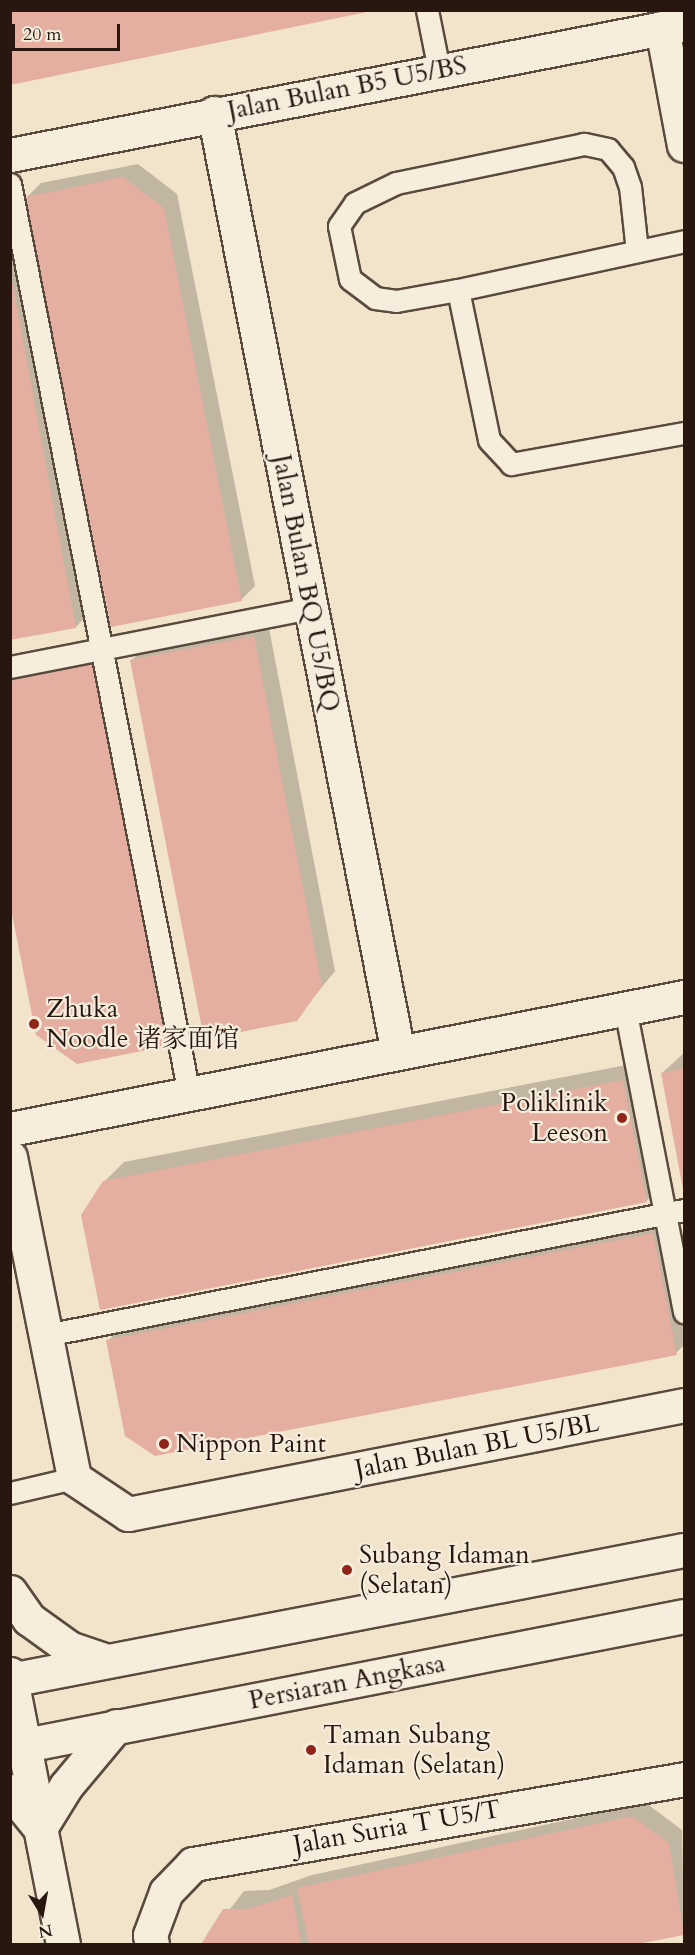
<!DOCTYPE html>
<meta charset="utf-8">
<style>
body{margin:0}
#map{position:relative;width:695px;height:1955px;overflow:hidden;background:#f1e4cb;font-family:Cardo,"Noto Serif SC",serif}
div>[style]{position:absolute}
.shadow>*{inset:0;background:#0003}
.building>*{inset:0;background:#e4aea0}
.roads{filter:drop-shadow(2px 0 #5a4a3e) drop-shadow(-2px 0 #5a4a3e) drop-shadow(0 2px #5a4a3e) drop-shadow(0 -2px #5a4a3e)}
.service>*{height:21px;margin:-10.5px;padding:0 10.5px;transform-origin:10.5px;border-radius:10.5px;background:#f6eddd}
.minor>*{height:33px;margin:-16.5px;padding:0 16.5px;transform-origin:16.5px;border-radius:16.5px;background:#f6eddd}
.tertiary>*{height:33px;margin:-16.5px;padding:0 16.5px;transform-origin:16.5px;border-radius:16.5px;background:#f6eddd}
.dots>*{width:16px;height:16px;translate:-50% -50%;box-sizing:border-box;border:3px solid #f6eddd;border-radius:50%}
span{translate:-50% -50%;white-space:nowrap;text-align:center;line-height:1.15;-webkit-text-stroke:4.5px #f6eddd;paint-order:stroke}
.street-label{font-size:26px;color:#28170f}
.poi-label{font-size:26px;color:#28170f}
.left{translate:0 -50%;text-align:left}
.right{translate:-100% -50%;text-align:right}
.frame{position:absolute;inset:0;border:12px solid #28170f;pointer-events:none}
.north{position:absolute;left:12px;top:1883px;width:60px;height:60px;-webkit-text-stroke:4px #f6eddd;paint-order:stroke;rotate:169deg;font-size:16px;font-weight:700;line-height:24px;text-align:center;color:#28170f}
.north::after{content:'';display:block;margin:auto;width:21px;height:27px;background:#28170f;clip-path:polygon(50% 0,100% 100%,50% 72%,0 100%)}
.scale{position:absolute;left:12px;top:24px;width:108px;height:27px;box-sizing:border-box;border:3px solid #28170f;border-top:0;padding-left:8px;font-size:18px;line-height:21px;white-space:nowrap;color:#28170f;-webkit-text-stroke:4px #f6eddd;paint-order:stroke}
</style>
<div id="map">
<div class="shadow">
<i style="clip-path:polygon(138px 164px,177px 194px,255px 586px,241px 600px,27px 197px,41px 183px)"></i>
<i style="clip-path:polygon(10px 195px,89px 613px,76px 627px,10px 639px)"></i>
<i style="clip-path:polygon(268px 623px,335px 971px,296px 1019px,132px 660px,145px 647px)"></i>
<i style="clip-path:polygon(105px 653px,180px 1031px,166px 1044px,10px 897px,10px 671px)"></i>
<i style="clip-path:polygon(684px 1053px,684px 1187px,662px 1073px)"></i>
<i style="clip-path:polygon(642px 1062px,666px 1181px,646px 1201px,104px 1182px,124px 1162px)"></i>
<i style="clip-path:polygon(672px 1214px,684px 1279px,684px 1345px,676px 1353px,108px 1341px,127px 1321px)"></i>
<i style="clip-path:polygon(646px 1803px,682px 1830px,684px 1933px,631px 1944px,203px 1944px,244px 1891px,269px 1890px,312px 1875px)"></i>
</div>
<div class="building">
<i style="clip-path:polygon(10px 10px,366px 10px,367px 12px,10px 85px)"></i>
<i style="clip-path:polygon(123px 177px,164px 208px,242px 601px,111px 627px,25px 197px)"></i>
<i style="clip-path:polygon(12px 281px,76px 628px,10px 640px,10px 282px)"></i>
<i style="clip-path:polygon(254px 636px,322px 986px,297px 1021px,204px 1039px,130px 660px)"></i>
<i style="clip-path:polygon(92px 665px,167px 1046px,77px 1064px,36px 1035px,10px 904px,10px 681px)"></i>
<i style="clip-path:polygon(684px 1068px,684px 1189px,683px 1189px,661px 1073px)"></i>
<i style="clip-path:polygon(623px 1080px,647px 1202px,100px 1310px,81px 1215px,103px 1181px)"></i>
<i style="clip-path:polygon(653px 1233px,677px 1355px,155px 1456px,125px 1436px,106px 1340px)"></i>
<i style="clip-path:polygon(632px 1816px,669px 1843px,684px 1935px,638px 1944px,309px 1944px,297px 1888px)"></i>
<i style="clip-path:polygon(292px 1895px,301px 1944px,201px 1944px,223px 1909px,249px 1909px)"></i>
</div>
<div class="roads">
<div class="service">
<i style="left:427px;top:10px;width:61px;rotate:78.7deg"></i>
<i style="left:10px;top:184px;width:927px;rotate:78.87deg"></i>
<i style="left:637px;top:251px;width:64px;rotate:-96.2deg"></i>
<i style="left:630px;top:187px;width:21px;rotate:-109deg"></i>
<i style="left:623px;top:167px;width:23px;rotate:-130deg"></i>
<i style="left:608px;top:149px;width:25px;rotate:-168deg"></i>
<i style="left:584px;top:144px;width:192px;rotate:168.3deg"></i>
<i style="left:396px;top:183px;width:46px;rotate:154deg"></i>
<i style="left:355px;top:203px;width:28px;rotate:125deg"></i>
<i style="left:339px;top:226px;width:54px;rotate:78.3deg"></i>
<i style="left:350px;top:279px;width:31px;rotate:37deg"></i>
<i style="left:375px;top:298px;width:21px;rotate:8deg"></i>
<i style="left:396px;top:301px;width:63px;rotate:-10.1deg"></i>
<i style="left:458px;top:290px;width:231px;rotate:-12.2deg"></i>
<i style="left:458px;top:290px;width:153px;rotate:78.3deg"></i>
<i style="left:489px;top:440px;width:33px;rotate:47deg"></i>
<i style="left:511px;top:464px;width:176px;rotate:-10.2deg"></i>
<i style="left:10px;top:667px;width:306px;rotate:-11.1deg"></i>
<i style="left:625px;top:1008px;width:310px;rotate:79deg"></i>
<i style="left:46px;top:1335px;width:650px;rotate:-11.09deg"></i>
<i style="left:10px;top:1493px;width:66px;rotate:-13.2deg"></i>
</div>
<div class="minor">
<i style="left:662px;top:28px;width:119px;rotate:79.4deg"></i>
<i style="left:214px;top:113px;width:958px;rotate:78.92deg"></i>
<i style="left:10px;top:155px;width:687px;rotate:-11deg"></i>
<i style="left:10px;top:1129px;width:687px;rotate:-11.08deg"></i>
<i style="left:10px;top:1157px;width:327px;rotate:78.7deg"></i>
<i style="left:74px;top:1478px;width:65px;rotate:33.7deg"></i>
<i style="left:128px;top:1514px;width:567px;rotate:-11.09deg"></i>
<i style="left:10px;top:1674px;width:275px;rotate:78.9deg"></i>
<i style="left:152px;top:1944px;width:9px;rotate:-103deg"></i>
<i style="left:150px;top:1935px;width:46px;rotate:-69.6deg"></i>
<i style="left:166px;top:1892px;width:39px;rotate:-46deg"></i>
<i style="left:193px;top:1864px;width:498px;rotate:-9.8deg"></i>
</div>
<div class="tertiary">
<i style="left:10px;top:1592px;width:33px;rotate:55deg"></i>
<i style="left:29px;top:1619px;width:49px;rotate:35.9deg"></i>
<i style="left:69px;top:1648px;width:39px;rotate:19deg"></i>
<i style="left:10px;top:1680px;width:686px;rotate:-10.92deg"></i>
<i style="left:10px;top:1748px;width:687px;rotate:-11.08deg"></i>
<i style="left:10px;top:1791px;width:48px;rotate:51deg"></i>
<i style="left:40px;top:1828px;width:49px;rotate:-58.2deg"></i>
<i style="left:66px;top:1786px;width:78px;rotate:-50.2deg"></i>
</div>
</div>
<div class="dots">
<i style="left:34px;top:1024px;background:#8f2418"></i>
<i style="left:622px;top:1118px;background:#8f2418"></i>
<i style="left:164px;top:1444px;background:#8f2418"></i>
<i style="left:347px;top:1570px;background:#8f2418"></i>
<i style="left:311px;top:1750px;background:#8f2418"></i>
</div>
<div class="street-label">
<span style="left:347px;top:88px;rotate:-11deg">Jalan Bulan B5 U5/BS</span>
<span style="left:306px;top:583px;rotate:79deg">Jalan Bulan BQ U5/BQ</span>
<span style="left:477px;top:1446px;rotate:-11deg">Jalan Bulan BL U5/BL</span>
<span style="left:347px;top:1682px;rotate:-11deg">Persiaran Angkasa</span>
<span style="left:397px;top:1827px;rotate:-10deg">Jalan Suria T U5/T</span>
</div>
<div class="poi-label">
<span class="left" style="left:46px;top:1024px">Zhuka<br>Noodle 诸家面馆</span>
<span class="right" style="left:608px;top:1118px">Poliklinik<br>Leeson</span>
<span class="left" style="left:176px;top:1444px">Nippon Paint</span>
<span class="left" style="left:359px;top:1570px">Subang Idaman<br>(Selatan)</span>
<span class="left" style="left:323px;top:1750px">Taman Subang<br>Idaman (Selatan)</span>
</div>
<div class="frame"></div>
<div class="north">N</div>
<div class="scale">20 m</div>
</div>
